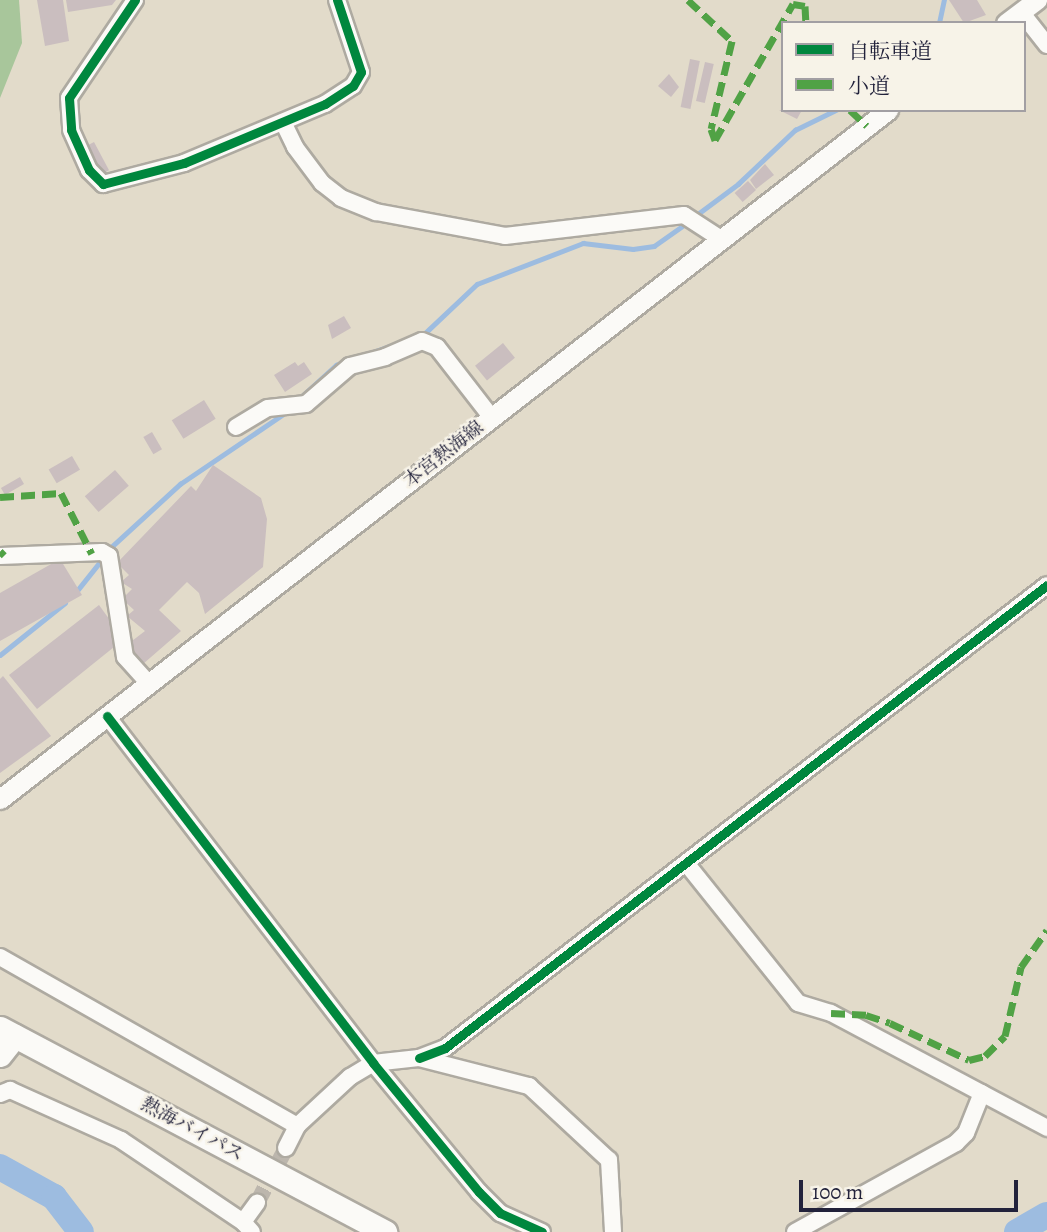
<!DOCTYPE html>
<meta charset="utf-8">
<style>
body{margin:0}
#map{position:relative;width:1047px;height:1232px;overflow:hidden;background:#e2dbca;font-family:Alegreya,"Noto Serif JP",serif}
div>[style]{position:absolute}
.forest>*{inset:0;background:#a8c69b}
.stream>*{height:4.5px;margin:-2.25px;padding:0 2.25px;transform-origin:2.25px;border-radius:2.25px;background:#9dbce0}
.river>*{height:26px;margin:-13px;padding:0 13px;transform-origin:13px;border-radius:13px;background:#9dbce0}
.building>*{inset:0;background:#cabebf;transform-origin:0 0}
.minor-tunnel>*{height:16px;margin-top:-8px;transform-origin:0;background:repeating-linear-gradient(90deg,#bcb6ad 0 16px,transparent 0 24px)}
.roads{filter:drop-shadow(2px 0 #aeaaa1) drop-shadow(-2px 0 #aeaaa1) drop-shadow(0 2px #aeaaa1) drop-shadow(0 -2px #aeaaa1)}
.minor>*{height:16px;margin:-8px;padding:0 8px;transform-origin:8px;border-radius:8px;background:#fbfaf7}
.major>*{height:19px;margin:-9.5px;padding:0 9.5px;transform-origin:9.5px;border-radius:9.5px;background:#fbfaf7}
.highway>*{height:23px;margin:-11.5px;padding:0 11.5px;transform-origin:11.5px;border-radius:11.5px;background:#fbfaf7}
.quiet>*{height:7px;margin-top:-3.5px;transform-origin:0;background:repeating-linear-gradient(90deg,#50a245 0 14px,transparent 0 21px)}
.cycleway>*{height:9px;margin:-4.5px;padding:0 4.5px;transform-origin:4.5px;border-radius:4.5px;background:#00873e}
span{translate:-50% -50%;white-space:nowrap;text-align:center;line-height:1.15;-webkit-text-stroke:5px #f7f3e8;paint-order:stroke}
.street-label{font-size:19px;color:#22223b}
.legend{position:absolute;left:781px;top:21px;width:245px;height:91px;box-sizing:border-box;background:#f7f3e8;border:2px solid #a29fa3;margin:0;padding:9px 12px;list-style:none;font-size:21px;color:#22223b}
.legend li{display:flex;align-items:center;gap:14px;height:35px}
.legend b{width:35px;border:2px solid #a29fa3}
.scale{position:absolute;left:799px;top:1180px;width:219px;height:32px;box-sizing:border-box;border:4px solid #22223b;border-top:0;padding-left:9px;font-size:21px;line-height:24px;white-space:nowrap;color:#22223b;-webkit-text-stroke:5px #f7f3e8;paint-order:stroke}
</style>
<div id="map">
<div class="forest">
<i style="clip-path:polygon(0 0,19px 0,22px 43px,0 98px)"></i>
</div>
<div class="stream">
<i style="left:939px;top:23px;width:24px;rotate:-78deg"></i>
<i style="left:695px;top:216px;width:54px;rotate:-36.7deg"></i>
<i style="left:738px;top:184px;width:79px;rotate:-43.5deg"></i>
<i style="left:795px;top:130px;width:46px;rotate:-26deg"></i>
<i style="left:423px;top:335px;width:74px;rotate:-43.4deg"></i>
<i style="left:477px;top:284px;width:114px;rotate:-21.1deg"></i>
<i style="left:583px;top:243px;width:50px;rotate:6.8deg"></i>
<i style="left:633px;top:249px;width:21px;rotate:-8deg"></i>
<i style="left:654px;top:246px;width:42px;rotate:-35.2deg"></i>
<i style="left:300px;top:398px;width:49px;rotate:-42.5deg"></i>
<i style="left:336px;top:365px;width:69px;rotate:-19.5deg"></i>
<i style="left:108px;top:550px;width:98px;rotate:-42.5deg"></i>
<i style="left:180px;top:484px;width:123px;rotate:-34.1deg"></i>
<i style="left:76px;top:592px;width:43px;rotate:-51.5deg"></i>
<i style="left:0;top:655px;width:83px;rotate:-38.7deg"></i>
</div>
<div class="river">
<i style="left:0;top:1167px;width:62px;rotate:29.1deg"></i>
<i style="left:54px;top:1197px;width:44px;rotate:52.4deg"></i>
<i style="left:1017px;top:1232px;width:34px;rotate:-30deg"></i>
</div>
<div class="building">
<i style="clip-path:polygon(37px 0,63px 0,69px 41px,45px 46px)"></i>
<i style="clip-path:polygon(66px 0,116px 0,112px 5px,68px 12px)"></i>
<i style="clip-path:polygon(949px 0,977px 0,986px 15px,964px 23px)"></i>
<i style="left:690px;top:59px;width:10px;height:49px;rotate:11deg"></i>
<i style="left:705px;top:62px;width:9px;height:40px;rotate:13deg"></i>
<i style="clip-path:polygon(669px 74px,679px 87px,671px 97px,658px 86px)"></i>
<i style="clip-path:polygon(779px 110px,802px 110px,797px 119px)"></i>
<i style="left:94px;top:142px;width:32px;height:10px;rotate:62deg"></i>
<i style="clip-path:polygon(765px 164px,774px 175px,756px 189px,750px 180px)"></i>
<i style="left:748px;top:181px;width:12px;height:18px;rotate:48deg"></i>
<i style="clip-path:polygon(344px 316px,351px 328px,332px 339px,328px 325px)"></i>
<i style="left:503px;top:343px;width:19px;height:36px;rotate:51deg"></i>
<i style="clip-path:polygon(295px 362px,298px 366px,304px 362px,312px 374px,285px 392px,274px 375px)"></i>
<i style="left:204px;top:400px;width:22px;height:38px;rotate:58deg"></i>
<i style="left:152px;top:432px;width:20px;height:10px;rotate:60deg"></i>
<i style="left:72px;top:456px;width:16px;height:27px;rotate:60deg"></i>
<i style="clip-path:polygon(213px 465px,261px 498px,267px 519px,263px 567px,205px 614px,199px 593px,187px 582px,159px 610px,181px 631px,143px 664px,128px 644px,145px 631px,127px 616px,134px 610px,122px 599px,132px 589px,121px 582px,129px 575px,117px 563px,191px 486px,196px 491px)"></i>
<i style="left:115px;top:470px;width:21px;height:40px;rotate:49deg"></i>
<i style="left:20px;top:477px;width:8px;height:22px;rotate:60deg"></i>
<i style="clip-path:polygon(60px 559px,82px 595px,0 641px,0 593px)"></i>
<i style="clip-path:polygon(99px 605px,112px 623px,114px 647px,37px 709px,9px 675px)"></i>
<i style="clip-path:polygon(3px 676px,51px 736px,0 773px,0 679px)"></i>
</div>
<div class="minor-tunnel">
<i style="left:257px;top:1203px;width:62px;rotate:-62.2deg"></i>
</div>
<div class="roads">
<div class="minor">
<i style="left:135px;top:0;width:118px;rotate:124deg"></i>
<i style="left:69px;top:98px;width:32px;rotate:86deg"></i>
<i style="left:71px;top:130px;width:44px;rotate:65.8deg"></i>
<i style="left:89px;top:170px;width:20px;rotate:45deg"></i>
<i style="left:103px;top:184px;width:84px;rotate:-14.5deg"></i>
<i style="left:184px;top:163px;width:153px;rotate:-22.7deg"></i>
<i style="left:325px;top:104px;width:33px;rotate:-33deg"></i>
<i style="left:353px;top:86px;width:16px;rotate:-60deg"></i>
<i style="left:361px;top:72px;width:76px;rotate:-108.4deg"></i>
<i style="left:1021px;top:12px;width:42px;rotate:51.8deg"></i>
<i style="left:283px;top:122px;width:28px;rotate:64deg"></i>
<i style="left:295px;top:147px;width:45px;rotate:53.1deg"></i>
<i style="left:322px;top:183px;width:24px;rotate:38deg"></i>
<i style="left:341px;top:198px;width:38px;rotate:22deg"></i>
<i style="left:376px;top:212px;width:131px;rotate:10.5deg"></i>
<i style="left:505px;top:236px;width:180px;rotate:-6.7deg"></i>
<i style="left:684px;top:215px;width:44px;rotate:33deg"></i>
<i style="left:236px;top:427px;width:37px;rotate:-31deg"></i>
<i style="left:268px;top:408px;width:38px;rotate:-6deg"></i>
<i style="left:306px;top:404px;width:58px;rotate:-40.8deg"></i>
<i style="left:350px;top:366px;width:36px;rotate:-14deg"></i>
<i style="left:385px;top:357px;width:40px;rotate:-23.4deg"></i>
<i style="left:422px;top:341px;width:16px;rotate:22deg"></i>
<i style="left:437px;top:347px;width:90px;rotate:52.2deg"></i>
<i style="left:0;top:556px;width:102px;rotate:-2.2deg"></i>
<i style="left:102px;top:552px;width:8px;rotate:30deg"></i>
<i style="left:109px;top:556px;width:102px;rotate:81deg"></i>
<i style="left:125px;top:657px;width:36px;rotate:48deg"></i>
<i style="left:107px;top:716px;width:437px;rotate:52.5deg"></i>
<i style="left:373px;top:1063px;width:167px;rotate:50.6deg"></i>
<i style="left:479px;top:1192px;width:30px;rotate:45deg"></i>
<i style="left:500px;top:1213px;width:46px;rotate:24.3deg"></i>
<i style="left:686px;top:863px;width:179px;rotate:51.3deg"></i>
<i style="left:798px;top:1003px;width:34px;rotate:17deg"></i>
<i style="left:831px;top:1013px;width:245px;rotate:28deg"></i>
<i style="left:0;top:957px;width:342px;rotate:29.6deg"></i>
<i style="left:419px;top:1058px;width:28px;rotate:-21deg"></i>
<i style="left:445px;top:1048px;width:759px;rotate:-37.56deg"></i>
<i style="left:0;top:1094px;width:11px;rotate:-22deg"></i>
<i style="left:10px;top:1090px;width:122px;rotate:24.2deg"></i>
<i style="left:121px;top:1140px;width:147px;rotate:33.9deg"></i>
<i style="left:286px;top:1148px;width:25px;rotate:-63deg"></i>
<i style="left:297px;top:1126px;width:72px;rotate:-42.8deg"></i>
<i style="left:350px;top:1077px;width:27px;rotate:-31deg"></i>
<i style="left:373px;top:1063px;width:46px;rotate:-6.2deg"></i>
<i style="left:419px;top:1058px;width:114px;rotate:14.3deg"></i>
<i style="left:529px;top:1086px;width:109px;rotate:42.8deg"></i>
<i style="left:609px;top:1160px;width:72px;rotate:86.8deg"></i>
<i style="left:252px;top:1232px;width:13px;rotate:-132deg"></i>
<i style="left:243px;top:1222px;width:24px;rotate:-54deg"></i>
<i style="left:795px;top:1232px;width:184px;rotate:-28.9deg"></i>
<i style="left:956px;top:1143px;width:14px;rotate:-45deg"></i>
<i style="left:966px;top:1133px;width:43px;rotate:-68.2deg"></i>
</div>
<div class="major">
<i style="left:1006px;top:23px;width:39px;rotate:-37deg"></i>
<i style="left:0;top:799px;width:1124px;rotate:-37.81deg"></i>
</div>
<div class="highway">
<i style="left:0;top:1028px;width:436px;rotate:27.9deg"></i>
<i style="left:0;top:1055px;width:24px;rotate:-52deg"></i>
</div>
</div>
<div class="quiet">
<i style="left:688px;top:0;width:60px;rotate:43deg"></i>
<i style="left:732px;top:41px;width:90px;rotate:103.4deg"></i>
<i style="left:711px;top:129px;width:12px;rotate:70deg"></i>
<i style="left:715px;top:140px;width:157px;rotate:-60.2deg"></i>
<i style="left:793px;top:4px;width:12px;rotate:9deg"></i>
<i style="left:805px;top:6px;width:17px;rotate:87deg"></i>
<i style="left:850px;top:110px;width:23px;rotate:43deg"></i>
<i style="left:0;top:497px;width:61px;rotate:-3.8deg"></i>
<i style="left:61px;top:493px;width:68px;rotate:63.1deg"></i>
<i style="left:0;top:551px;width:6px;rotate:45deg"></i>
<i style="left:831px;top:1013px;width:35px;rotate:3deg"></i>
<i style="left:866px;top:1015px;width:25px;rotate:18deg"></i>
<i style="left:890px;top:1023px;width:87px;rotate:25.1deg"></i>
<i style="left:969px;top:1060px;width:16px;rotate:-14deg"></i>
<i style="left:985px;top:1056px;width:28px;rotate:-45deg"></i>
<i style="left:1005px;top:1036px;width:71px;rotate:-76.9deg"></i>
<i style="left:1021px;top:967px;width:45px;rotate:-54.9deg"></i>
</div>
<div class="cycleway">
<i style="left:135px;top:0;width:118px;rotate:124deg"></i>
<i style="left:69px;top:98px;width:32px;rotate:86deg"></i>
<i style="left:71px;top:130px;width:44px;rotate:65.8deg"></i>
<i style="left:89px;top:170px;width:20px;rotate:45deg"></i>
<i style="left:103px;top:184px;width:84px;rotate:-14.5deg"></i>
<i style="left:184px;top:163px;width:153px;rotate:-22.7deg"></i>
<i style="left:325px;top:104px;width:33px;rotate:-33deg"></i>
<i style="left:353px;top:86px;width:16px;rotate:-60deg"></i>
<i style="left:361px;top:72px;width:76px;rotate:-108.4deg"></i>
<i style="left:107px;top:716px;width:437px;rotate:52.5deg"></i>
<i style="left:373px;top:1063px;width:167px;rotate:50.6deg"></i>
<i style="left:479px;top:1192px;width:30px;rotate:45deg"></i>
<i style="left:500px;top:1213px;width:46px;rotate:24.3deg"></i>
<i style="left:419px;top:1058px;width:28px;rotate:-21deg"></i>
<i style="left:445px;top:1048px;width:759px;rotate:-37.56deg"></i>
</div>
<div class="street-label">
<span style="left:444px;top:455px;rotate:-38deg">本宮熱海線</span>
<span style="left:192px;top:1130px;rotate:28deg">熱海バイパス</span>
</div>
<ul class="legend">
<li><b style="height:9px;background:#00873e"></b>自転車道</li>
<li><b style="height:9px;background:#50a245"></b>小道</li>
</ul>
<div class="scale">100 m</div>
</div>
